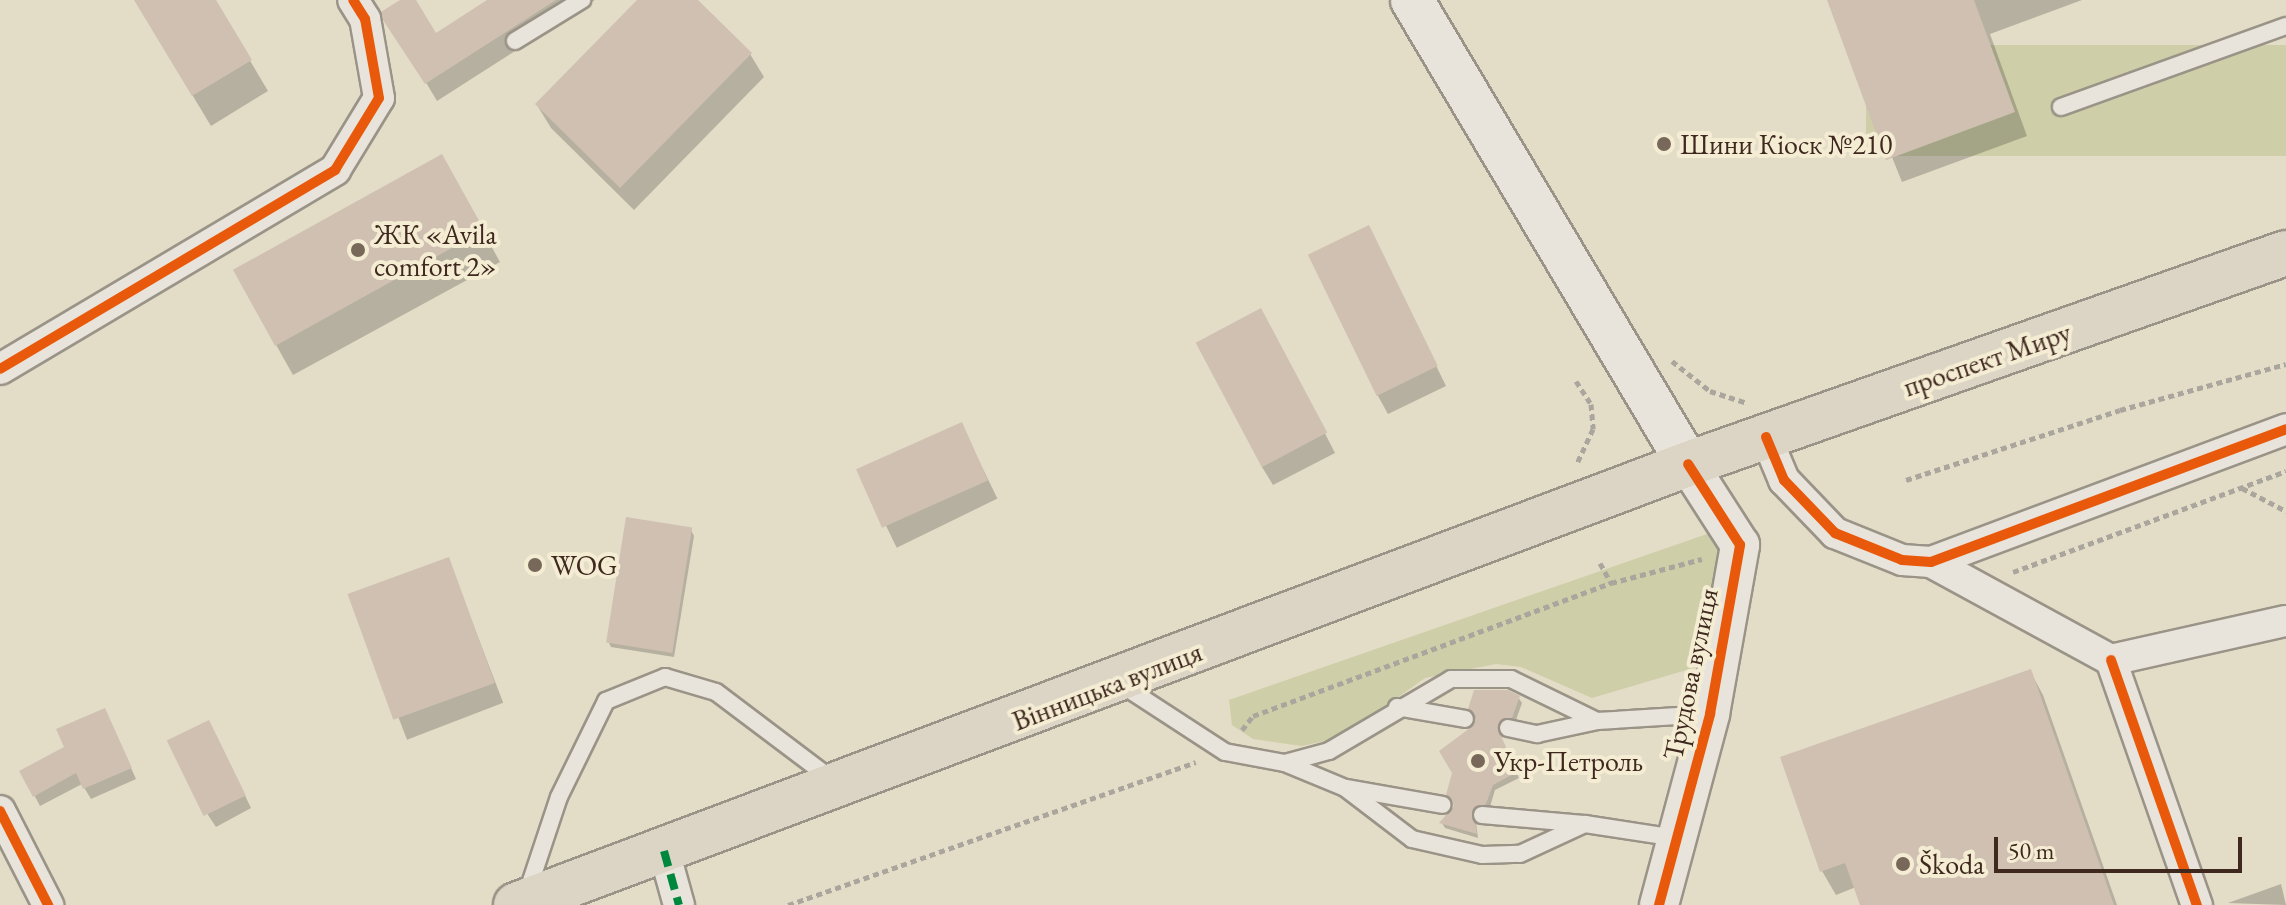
<!DOCTYPE html>
<meta charset="utf-8">
<style>
body{margin:0}
#map{position:relative;width:2286px;height:905px;overflow:hidden;background:#e3dcc7;font-family:"EB Garamond",serif}
div>[style]{position:absolute}
.green>*{inset:0;background:#cecea8;transform-origin:0 0}
.shadow>*{inset:0;background:#0003;transform-origin:0 0}
.building>*{inset:0;background:#cfc0b2;transform-origin:0 0}
.path>*{height:5px;margin-top:-2.5px;transform-origin:0;background:repeating-linear-gradient(90deg,#aba69d 0 6px,transparent 0 10px)}
.roads{filter:drop-shadow(2px 0 #9a9387) drop-shadow(-2px 0 #9a9387) drop-shadow(0 2px #9a9387) drop-shadow(0 -2px #9a9387)}
.service>*{height:16px;margin:-8px;padding:0 8px;transform-origin:8px;border-radius:8px;background:#e8e4db}
.minor>*{height:30px;margin:-15px;padding:0 15px;transform-origin:15px;border-radius:15px;background:#e8e4db}
.tertiary>*{height:38px;margin:-19px;padding:0 19px;transform-origin:19px;border-radius:19px;background:#e8e4db}
.secondary>*{height:42px;margin:-21px;padding:0 21px;transform-origin:21px;border-radius:21px;background:#e8e4db}
.primary>*{height:44px;margin:-22px;padding:0 22px;transform-origin:22px;border-radius:22px;background:#dcd5c5}
.quiet>*{height:8px;margin-top:-4px;transform-origin:0;background:repeating-linear-gradient(90deg,#00873e 0 16px,transparent 0 24px)}
.cycleway>*{height:10px;margin:-5px;padding:0 5px;transform-origin:5px;border-radius:5px;background:#e8590c}
.dots>*{width:22px;height:22px;translate:-50% -50%;box-sizing:border-box;border:4px solid #f4ecd3;border-radius:50%}
span{translate:-50% -50%;white-space:nowrap;text-align:center;line-height:1.15;-webkit-text-stroke:8px #f4ecd3;paint-order:stroke}
.poi-label{font-size:28px;color:#3f291f}
.left{translate:0 -50%;text-align:left}
.street-label{font-size:28px;color:#3f291f}
.scale{position:absolute;left:1994px;top:837px;width:248px;height:36px;box-sizing:border-box;border:4px solid #3f291f;border-top:0;padding-left:10px;font-size:24px;line-height:28px;white-space:nowrap;color:#3f291f;-webkit-text-stroke:6px #f4ecd3;paint-order:stroke}
</style>
<div id="map">
<div class="green">
<i style="left:2286px;top:45px;width:111px;height:420px;rotate:90deg"></i>
<i style="clip-path:polygon(1707px 534px,1717px 538px,1724px 549px,1700px 666px,1592px 698px,1521px 667px,1496px 664px,1425px 678px,1358px 726px,1334px 739px,1302px 746px,1253px 739px,1232px 725px,1229px 700px)"></i>
</div>
<div class="shadow">
<i style="clip-path:polygon(135px 0,214px 0,268px 91px,211px 126px)"></i>
<i style="clip-path:polygon(403px 0,414px 0,436px 35px,491px 0,595px 0,437px 101px,384px 12px)"></i>
<i style="clip-path:polygon(640px 0,695px 0,750px 54px,764px 77px,634px 210px,551px 128px,537px 105px)"></i>
<i style="clip-path:polygon(1829px 0,2082px 0,1990px 34px,2027px 136px,1902px 182px)"></i>
<i style="clip-path:polygon(459px 188px,500px 262px,293px 375px,234px 270px)"></i>
<i style="clip-path:polygon(1369px 228px,1446px 386px,1388px 414px,1378px 396px)"></i>
<i style="clip-path:polygon(1271px 328px,1335px 453px,1273px 485px,1262px 467px)"></i>
<i style="left:961px;top:424px;width:83px;height:112px;rotate:64deg"></i>
<i style="clip-path:polygon(691px 530px,694px 536px,674px 657px,611px 647px,608px 641px)"></i>
<i style="left:448px;top:559px;width:154px;height:103px;rotate:69deg"></i>
<i style="clip-path:polygon(2030px 671px,2043px 695px,2117px 905px,1862px 905px,1856px 887px,1836px 895px,1822px 871px,1782px 758px)"></i>
<i style="clip-path:polygon(1518px 697px,1522px 703px,1515px 723px,1503px 726px,1499px 738px,1519px 778px,1495px 790px,1489px 810px,1475px 815px,1478px 838px,1445px 828px,1442px 823px,1456px 807px,1476px 727px,1470px 708px)"></i>
<i style="clip-path:polygon(110px 721px,136px 779px,91px 799px,82px 784px,40px 806px,22px 772px)"></i>
<i style="clip-path:polygon(216px 735px,251px 808px,216px 827px,208px 815px)"></i>
<i style="clip-path:polygon(2281px 884px,2286px 905px,2228px 903px)"></i>
</div>
<div class="building">
<i style="clip-path:polygon(134px 0,216px 0,252px 60px,192px 96px)"></i>
<i style="clip-path:polygon(400px 0,416px 0,436px 33px,487px 0,556px 0,425px 84px,383px 20px,381px 12px)"></i>
<i style="clip-path:polygon(637px 0,698px 0,752px 53px,620px 188px,535px 104px)"></i>
<i style="clip-path:polygon(1827px 0,1974px 0,2015px 112px,1886px 160px)"></i>
<i style="left:442px;top:154px;width:87px;height:239px;rotate:61deg"></i>
<i style="left:1369px;top:225px;width:157px;height:68px;rotate:64deg"></i>
<i style="left:1261px;top:308px;width:141px;height:74px;rotate:62deg"></i>
<i style="left:962px;top:422px;width:64px;height:116px;rotate:66deg"></i>
<i style="left:626px;top:517px;width:67px;height:127px;rotate:9deg"></i>
<i style="left:449px;top:557px;width:134px;height:108px;rotate:70deg"></i>
<i style="clip-path:polygon(2031px 669px,2114px 905px,1860px 905px,1845px 863px,1820px 872px,1780px 757px)"></i>
<i style="clip-path:polygon(1474px 690px,1508px 690px,1520px 696px,1512px 718px,1497px 727px,1517px 772px,1493px 785px,1486px 804px,1473px 809px,1477px 834px,1439px 823px,1454px 806px,1446px 795px,1452px 773px,1439px 751px,1474px 725px,1476px 716px,1468px 709px)"></i>
<i style="clip-path:polygon(105px 708px,132px 768px,83px 789px,76px 773px,33px 797px,19px 771px,64px 747px,56px 729px)"></i>
<i style="left:209px;top:720px;width:84px;height:47px;rotate:64deg"></i>
</div>
<div class="path">
<i style="left:1672px;top:361px;width:48px;rotate:38.3deg"></i>
<i style="left:1710px;top:391px;width:38px;rotate:18deg"></i>
<i style="left:1576px;top:381px;width:27px;rotate:57deg"></i>
<i style="left:1591px;top:404px;width:25px;rotate:85deg"></i>
<i style="left:1593px;top:429px;width:38px;rotate:115deg"></i>
<i style="left:1906px;top:480px;width:225px;rotate:-18.1deg"></i>
<i style="left:2120px;top:410px;width:172px;rotate:-15.5deg"></i>
<i style="left:2242px;top:488px;width:50px;rotate:27.6deg"></i>
<i style="left:1600px;top:563px;width:23px;rotate:61deg"></i>
<i style="left:2013px;top:572px;width:291px;rotate:-20.3deg"></i>
<i style="left:1242px;top:730px;width:18px;rotate:-52deg"></i>
<i style="left:1253px;top:716px;width:382px;rotate:-20.4deg"></i>
<i style="left:1611px;top:583px;width:94px;rotate:-14.8deg"></i>
<i style="left:788px;top:905px;width:432px;rotate:-19.3deg"></i>
</div>
<div class="roads">
<div class="service">
<i style="left:515px;top:41px;width:79px;rotate:-31.5deg"></i>
<i style="left:2061px;top:107px;width:239px;rotate:-19.8deg"></i>
<i style="left:1119px;top:683px;width:126px;rotate:33.1deg"></i>
<i style="left:1225px;top:752px;width:61px;rotate:10.4deg"></i>
<i style="left:1285px;top:763px;width:46px;rotate:-15.3deg"></i>
<i style="left:1329px;top:751px;width:142px;rotate:-30.5deg"></i>
<i style="left:1451px;top:679px;width:60px"></i>
<i style="left:1511px;top:679px;width:96px;rotate:26deg"></i>
<i style="left:1397px;top:707px;width:69px;rotate:10deg"></i>
<i style="left:1508px;top:728px;width:30px;rotate:12deg"></i>
<i style="left:1537px;top:734px;width:61px;rotate:-12.2deg"></i>
<i style="left:1597px;top:721px;width:113px;rotate:-3.5deg"></i>
<i style="left:1285px;top:763px;width:65px;rotate:22.6deg"></i>
<i style="left:1345px;top:788px;width:84px;rotate:37.3deg"></i>
<i style="left:1412px;top:839px;width:72px;rotate:12.9deg"></i>
<i style="left:1482px;top:855px;width:38px;rotate:-2deg"></i>
<i style="left:1520px;top:854px;width:72px;rotate:-24.8deg"></i>
<i style="left:1585px;top:824px;width:93px;rotate:8.7deg"></i>
<i style="left:1346px;top:788px;width:98px;rotate:9.9deg"></i>
<i style="left:1482px;top:815px;width:102px;rotate:5deg"></i>
<i style="left:527px;top:893px;width:101px;rotate:-71.6deg"></i>
<i style="left:559px;top:797px;width:107px;rotate:-63.9deg"></i>
<i style="left:606px;top:701px;width:64px;rotate:-22.1deg"></i>
<i style="left:665px;top:677px;width:53px;rotate:16.4deg"></i>
<i style="left:716px;top:692px;width:148px;rotate:37deg"></i>
</div>
<div class="minor">
<i style="left:0;top:369px;width:390px;rotate:-30.7deg"></i>
<i style="left:335px;top:170px;width:84px;rotate:-58.6deg"></i>
<i style="left:379px;top:98px;width:80px;rotate:-100deg"></i>
<i style="left:365px;top:19px;width:22px;rotate:-122deg"></i>
<i style="left:1766px;top:437px;width:47px;rotate:67.3deg"></i>
<i style="left:1784px;top:480px;width:74px;rotate:46.1deg"></i>
<i style="left:1835px;top:533px;width:72px;rotate:21.9deg"></i>
<i style="left:1902px;top:560px;width:29px;rotate:4deg"></i>
<i style="left:1931px;top:562px;width:379px;rotate:-20.5deg"></i>
<i style="left:1931px;top:562px;width:205px;rotate:28.6deg"></i>
<i style="left:2111px;top:660px;width:179px;rotate:-12.6deg"></i>
<i style="left:2111px;top:660px;width:260px;rotate:70.7deg"></i>
<i style="left:0;top:811px;width:106px;rotate:62.9deg"></i>
<i style="left:664px;top:851px;width:56px;rotate:74.5deg"></i>
</div>
<div class="tertiary">
<i style="left:1659px;top:905px;width:198px;rotate:-75deg"></i>
<i style="left:1710px;top:714px;width:172px;rotate:-79.9deg"></i>
<i style="left:1740px;top:545px;width:96px;rotate:-122.7deg"></i>
</div>
<div class="secondary">
<i style="left:1412px;top:0;width:540px;rotate:59.25deg"></i>
</div>
<div class="primary">
<i style="left:516px;top:905px;width:1252px;rotate:-20.62deg"></i>
<i style="left:1688px;top:464px;width:634px;rotate:-19.44deg"></i>
</div>
</div>
<div class="quiet">
<i style="left:664px;top:851px;width:56px;rotate:74.5deg"></i>
</div>
<div class="cycleway">
<i style="left:0;top:369px;width:390px;rotate:-30.7deg"></i>
<i style="left:335px;top:170px;width:84px;rotate:-58.6deg"></i>
<i style="left:379px;top:98px;width:80px;rotate:-100deg"></i>
<i style="left:365px;top:19px;width:22px;rotate:-122deg"></i>
<i style="left:1766px;top:437px;width:47px;rotate:67.3deg"></i>
<i style="left:1784px;top:480px;width:74px;rotate:46.1deg"></i>
<i style="left:1835px;top:533px;width:72px;rotate:21.9deg"></i>
<i style="left:1902px;top:560px;width:29px;rotate:4deg"></i>
<i style="left:1931px;top:562px;width:379px;rotate:-20.5deg"></i>
<i style="left:2111px;top:660px;width:260px;rotate:70.7deg"></i>
<i style="left:0;top:811px;width:106px;rotate:62.9deg"></i>
<i style="left:1659px;top:905px;width:198px;rotate:-75deg"></i>
<i style="left:1710px;top:714px;width:172px;rotate:-79.9deg"></i>
<i style="left:1740px;top:545px;width:96px;rotate:-122.7deg"></i>
</div>
<div class="dots">
<i style="left:1664px;top:144px;background:#78685a"></i>
<i style="left:358px;top:250px;background:#78685a"></i>
<i style="left:535px;top:565px;background:#78685a"></i>
<i style="left:1478px;top:761px;background:#78685a"></i>
<i style="left:1903px;top:864px;background:#78685a"></i>
</div>
<div class="poi-label">
<span class="left" style="left:1680px;top:144px">Шини Кіоск №210</span>
<span class="left" style="left:374px;top:250px">ЖК «Avila<br>comfort 2»</span>
<span class="left" style="left:551px;top:565px">WOG</span>
<span class="left" style="left:1494px;top:761px">Укр-Петроль</span>
<span class="left" style="left:1919px;top:864px">Škoda</span>
</div>
<div class="street-label">
<span style="left:1987px;top:359px;rotate:-19deg">проспект Миру</span>
<span style="left:1690px;top:674px;rotate:-78deg">Трудова вулиця</span>
<span style="left:1107px;top:686px;rotate:-21deg">Вінницька вулиця</span>
</div>
<div class="scale">50 m</div>
</div>
